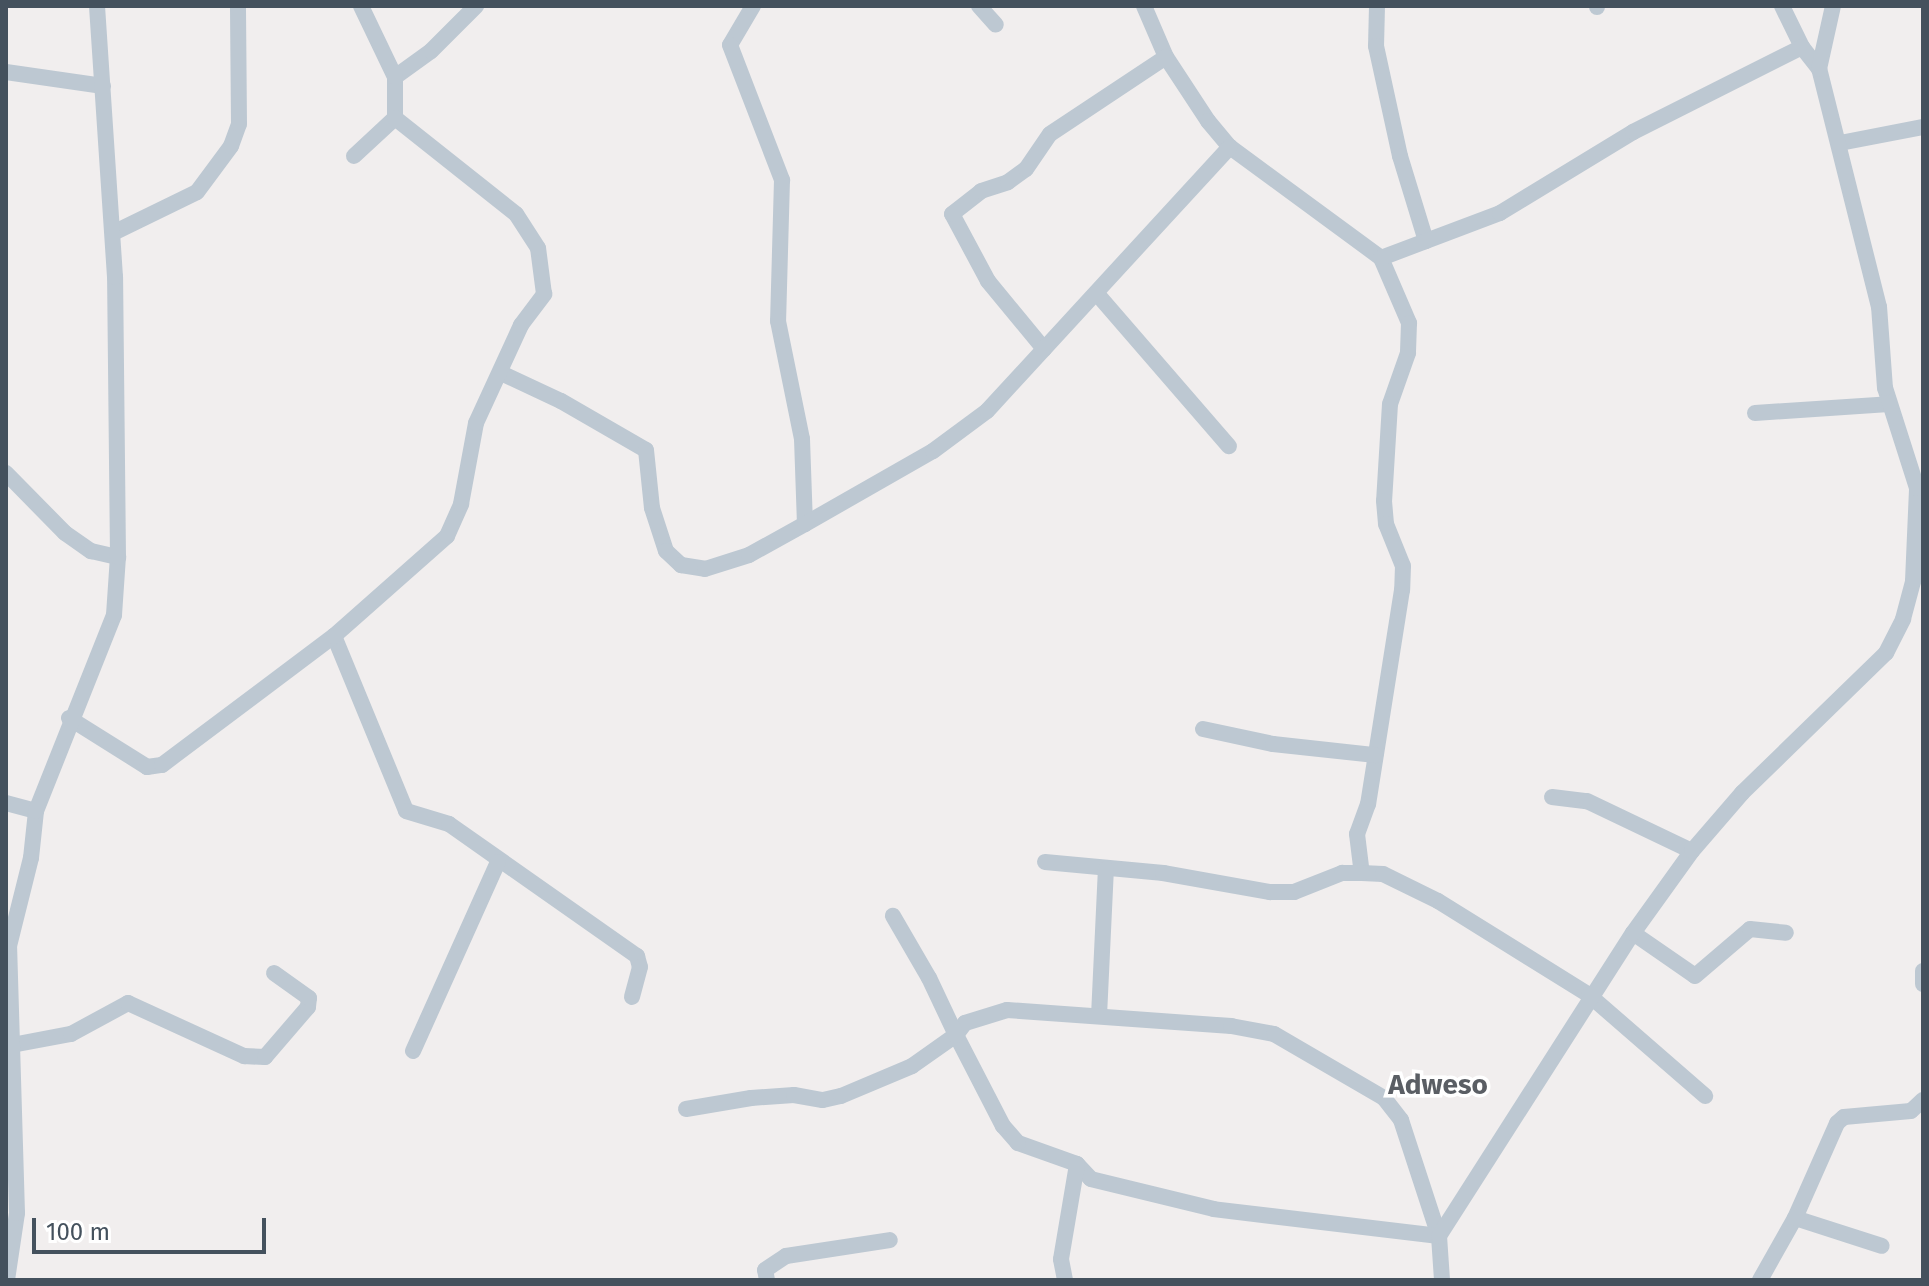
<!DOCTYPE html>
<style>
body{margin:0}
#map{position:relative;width:1929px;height:1286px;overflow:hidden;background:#f1eeee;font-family:"Fira Sans",sans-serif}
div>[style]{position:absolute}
.street>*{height:16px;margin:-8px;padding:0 8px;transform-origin:8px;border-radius:8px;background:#bdc8d2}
span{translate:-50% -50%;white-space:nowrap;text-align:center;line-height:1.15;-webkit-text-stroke:7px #fff;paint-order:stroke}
.district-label{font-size:28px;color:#5a5e64;font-weight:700}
.frame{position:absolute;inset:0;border:8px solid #44515d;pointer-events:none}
.scale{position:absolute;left:32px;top:1218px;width:234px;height:36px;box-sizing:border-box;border:4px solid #44515d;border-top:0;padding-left:10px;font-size:24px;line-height:28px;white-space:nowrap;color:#44515d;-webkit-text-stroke:6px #fff;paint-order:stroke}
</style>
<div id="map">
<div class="street">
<i style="left:753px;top:6px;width:45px;rotate:120.5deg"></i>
<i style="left:730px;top:45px;width:145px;rotate:68.9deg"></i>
<i style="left:782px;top:180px;width:141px;rotate:91.6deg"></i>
<i style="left:778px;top:321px;width:120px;rotate:78.5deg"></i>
<i style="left:802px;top:439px;width:85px;rotate:88deg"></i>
<i style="left:979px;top:6px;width:25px;rotate:48deg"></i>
<i style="left:1144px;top:6px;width:56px;rotate:66.7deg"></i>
<i style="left:1166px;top:57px;width:77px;rotate:56.7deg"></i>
<i style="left:1208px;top:121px;width:34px;rotate:50deg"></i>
<i style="left:1230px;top:147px;width:187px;rotate:36.3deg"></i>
<i style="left:1381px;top:258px;width:71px;rotate:66.7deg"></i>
<i style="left:1409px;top:323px;width:30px;rotate:92deg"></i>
<i style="left:1408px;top:353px;width:54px;rotate:109.4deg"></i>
<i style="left:1390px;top:404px;width:97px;rotate:93.5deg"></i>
<i style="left:1384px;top:501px;width:23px;rotate:85deg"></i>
<i style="left:1386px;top:524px;width:45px;rotate:68deg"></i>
<i style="left:1403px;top:566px;width:24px;rotate:92deg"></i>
<i style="left:1402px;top:590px;width:217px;rotate:99deg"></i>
<i style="left:1368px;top:804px;width:32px;rotate:110deg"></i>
<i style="left:1357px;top:834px;width:39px;rotate:83deg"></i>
<i style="left:1362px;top:873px;width:21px;rotate:3deg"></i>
<i style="left:1383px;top:874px;width:61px;rotate:26.1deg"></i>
<i style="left:1438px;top:901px;width:178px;rotate:31.9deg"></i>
<i style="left:1589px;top:995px;width:154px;rotate:41deg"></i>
<i style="left:1377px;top:6px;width:40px;rotate:91.4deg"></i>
<i style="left:1376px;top:46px;width:113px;rotate:77.7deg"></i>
<i style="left:1400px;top:156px;width:89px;rotate:73deg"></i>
<i style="left:1597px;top:6px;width:1px;rotate:90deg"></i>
<i style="left:1782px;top:6px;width:46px;rotate:64deg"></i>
<i style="left:6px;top:72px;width:98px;rotate:8.2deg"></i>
<i style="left:395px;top:77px;width:44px;rotate:-35.8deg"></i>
<i style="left:431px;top:51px;width:64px;rotate:-45deg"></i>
<i style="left:1840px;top:143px;width:85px;rotate:-10.9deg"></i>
<i style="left:354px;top:156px;width:56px;rotate:-42.8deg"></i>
<i style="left:395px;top:118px;width:41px;rotate:-90deg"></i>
<i style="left:395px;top:77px;width:79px;rotate:-115.6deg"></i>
<i style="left:113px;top:233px;width:93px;rotate:-26deg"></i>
<i style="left:197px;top:192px;width:57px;rotate:-53.5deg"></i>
<i style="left:231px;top:146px;width:23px;rotate:-70deg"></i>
<i style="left:239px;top:124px;width:118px;rotate:-90.5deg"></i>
<i style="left:1381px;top:258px;width:127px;rotate:-20.7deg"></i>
<i style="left:1500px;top:213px;width:156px;rotate:-31.3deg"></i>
<i style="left:1633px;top:132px;width:189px;rotate:-26.7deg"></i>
<i style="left:1802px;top:47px;width:28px;rotate:52deg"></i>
<i style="left:1098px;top:295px;width:200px;rotate:49.1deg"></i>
<i style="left:1044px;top:349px;width:88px;rotate:-129.5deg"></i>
<i style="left:988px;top:281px;width:76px;rotate:-118.2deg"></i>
<i style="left:952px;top:214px;width:37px;rotate:-38deg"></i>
<i style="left:981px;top:191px;width:28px;rotate:-18deg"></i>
<i style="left:1008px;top:182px;width:22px;rotate:-36deg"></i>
<i style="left:1026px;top:169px;width:42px;rotate:-55.6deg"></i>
<i style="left:1050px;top:134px;width:139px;rotate:-33.6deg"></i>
<i style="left:501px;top:373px;width:66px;rotate:25deg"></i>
<i style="left:561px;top:401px;width:98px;rotate:30deg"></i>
<i style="left:646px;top:450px;width:58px;rotate:84.1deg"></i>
<i style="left:652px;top:508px;width:45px;rotate:72deg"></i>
<i style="left:666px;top:551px;width:21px;rotate:43deg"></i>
<i style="left:681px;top:565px;width:24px;rotate:9deg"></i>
<i style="left:705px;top:569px;width:46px;rotate:-17.7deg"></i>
<i style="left:749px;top:555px;width:64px;rotate:-29deg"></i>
<i style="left:805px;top:524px;width:147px;rotate:-29.7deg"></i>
<i style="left:933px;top:451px;width:67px;rotate:-36.5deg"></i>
<i style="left:987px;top:411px;width:359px;rotate:-47.4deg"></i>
<i style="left:1755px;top:413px;width:134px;rotate:-3.8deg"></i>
<i style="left:6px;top:473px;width:84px;rotate:45.5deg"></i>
<i style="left:65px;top:533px;width:32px;rotate:35deg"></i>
<i style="left:91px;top:551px;width:28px;rotate:13deg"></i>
<i style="left:334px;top:636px;width:189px;rotate:67.6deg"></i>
<i style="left:406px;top:811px;width:45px;rotate:16.8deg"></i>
<i style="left:449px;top:824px;width:230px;rotate:35.1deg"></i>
<i style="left:637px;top:956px;width:11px;rotate:75deg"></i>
<i style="left:640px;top:967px;width:31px;rotate:105deg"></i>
<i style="left:69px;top:718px;width:92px;rotate:32.1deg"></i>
<i style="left:147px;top:767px;width:15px;rotate:-8deg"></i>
<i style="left:162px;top:765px;width:215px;rotate:-36.9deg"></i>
<i style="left:334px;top:636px;width:151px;rotate:-41.5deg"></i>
<i style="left:447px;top:536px;width:35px;rotate:-66deg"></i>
<i style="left:461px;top:504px;width:82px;rotate:-79.5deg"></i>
<i style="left:476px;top:423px;width:108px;rotate:-65.3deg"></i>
<i style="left:521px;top:325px;width:39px;rotate:-53deg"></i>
<i style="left:544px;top:294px;width:46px;rotate:-97.4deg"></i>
<i style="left:538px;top:248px;width:40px;rotate:-122.9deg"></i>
<i style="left:516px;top:214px;width:154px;rotate:-141.6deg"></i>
<i style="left:1203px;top:729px;width:72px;rotate:12.1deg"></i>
<i style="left:1273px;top:744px;width:103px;rotate:6.2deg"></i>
<i style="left:1552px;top:797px;width:35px;rotate:7deg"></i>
<i style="left:1587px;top:801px;width:116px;rotate:25.5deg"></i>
<i style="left:6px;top:803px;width:31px;rotate:15deg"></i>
<i style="left:1045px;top:862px;width:119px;rotate:5.3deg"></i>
<i style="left:1163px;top:873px;width:109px;rotate:10.1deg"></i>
<i style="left:1270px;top:892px;width:24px"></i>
<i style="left:1294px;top:892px;width:52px;rotate:-21.6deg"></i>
<i style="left:1342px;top:873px;width:20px"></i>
<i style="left:1633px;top:933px;width:75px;rotate:34.7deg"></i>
<i style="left:1695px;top:976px;width:72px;rotate:-40.5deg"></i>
<i style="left:1750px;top:929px;width:36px;rotate:6deg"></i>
<i style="left:1923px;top:971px;width:13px;rotate:90deg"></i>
<i style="left:1099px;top:1016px;width:147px;rotate:-87.3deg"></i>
<i style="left:12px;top:1045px;width:60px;rotate:-10.6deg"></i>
<i style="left:71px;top:1034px;width:65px;rotate:-28.5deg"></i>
<i style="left:128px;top:1003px;width:128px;rotate:24.6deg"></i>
<i style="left:244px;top:1056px;width:21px;rotate:3deg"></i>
<i style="left:265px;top:1057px;width:66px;rotate:-49.3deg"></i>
<i style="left:308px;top:1007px;width:9px;rotate:-84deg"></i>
<i style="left:309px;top:998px;width:43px;rotate:-144.5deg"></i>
<i style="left:413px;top:1051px;width:207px;rotate:-65.8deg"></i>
<i style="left:686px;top:1109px;width:66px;rotate:-9.6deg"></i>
<i style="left:751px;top:1098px;width:43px;rotate:-4deg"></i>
<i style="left:794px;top:1095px;width:29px;rotate:10deg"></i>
<i style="left:823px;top:1100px;width:18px;rotate:-13deg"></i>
<i style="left:841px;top:1096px;width:77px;rotate:-22.9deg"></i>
<i style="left:912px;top:1066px;width:54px;rotate:-35.2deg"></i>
<i style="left:956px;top:1035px;width:15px;rotate:-53deg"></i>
<i style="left:965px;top:1023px;width:44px;rotate:-17.2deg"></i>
<i style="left:1007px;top:1010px;width:225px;rotate:4.1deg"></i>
<i style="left:1231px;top:1026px;width:44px;rotate:10.5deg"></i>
<i style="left:1274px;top:1034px;width:127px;rotate:30.2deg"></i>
<i style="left:1384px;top:1098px;width:28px;rotate:52deg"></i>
<i style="left:1401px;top:1120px;width:122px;rotate:71.9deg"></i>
<i style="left:1439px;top:1236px;width:227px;rotate:-173.2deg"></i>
<i style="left:1214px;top:1209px;width:127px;rotate:-166.3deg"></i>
<i style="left:1091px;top:1179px;width:21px;rotate:-133deg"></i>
<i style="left:1077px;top:1164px;width:63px;rotate:-160.4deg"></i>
<i style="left:1018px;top:1143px;width:23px;rotate:-131deg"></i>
<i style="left:1003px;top:1126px;width:102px;rotate:-117.3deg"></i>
<i style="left:956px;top:1035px;width:63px;rotate:-115.3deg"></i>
<i style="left:929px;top:978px;width:72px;rotate:-120.1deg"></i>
<i style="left:1795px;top:1218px;width:91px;rotate:17.8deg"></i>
<i style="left:7px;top:1280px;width:68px;rotate:-81.5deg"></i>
<i style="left:17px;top:1213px;width:267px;rotate:-91.7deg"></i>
<i style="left:9px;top:946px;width:91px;rotate:-76deg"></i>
<i style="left:31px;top:858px;width:47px;rotate:-83.9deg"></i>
<i style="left:36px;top:811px;width:211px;rotate:-68.3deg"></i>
<i style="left:114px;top:615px;width:58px;rotate:-86.1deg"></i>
<i style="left:118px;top:557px;width:280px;rotate:-90.6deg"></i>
<i style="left:115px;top:277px;width:272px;rotate:-93.8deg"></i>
<i style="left:767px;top:1280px;width:10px;rotate:-101deg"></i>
<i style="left:765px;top:1270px;width:25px;rotate:-34deg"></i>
<i style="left:786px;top:1256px;width:105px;rotate:-8.7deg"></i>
<i style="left:1065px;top:1280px;width:21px;rotate:-101deg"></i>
<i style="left:1061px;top:1259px;width:96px;rotate:-80.4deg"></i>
<i style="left:1442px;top:1280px;width:44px;rotate:-93.9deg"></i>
<i style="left:1439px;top:1236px;width:360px;rotate:-57.4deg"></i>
<i style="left:1633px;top:933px;width:101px;rotate:-54.3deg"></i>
<i style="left:1692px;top:851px;width:77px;rotate:-49.2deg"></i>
<i style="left:1742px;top:793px;width:201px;rotate:-44.2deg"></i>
<i style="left:1886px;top:653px;width:38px;rotate:-63deg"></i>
<i style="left:1903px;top:619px;width:39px;rotate:-75deg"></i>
<i style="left:1913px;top:581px;width:93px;rotate:-87.5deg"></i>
<i style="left:1917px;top:488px;width:105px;rotate:-107.7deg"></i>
<i style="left:1885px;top:388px;width:81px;rotate:-94.2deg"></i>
<i style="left:1879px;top:307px;width:245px;rotate:-104.1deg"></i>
<i style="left:1819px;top:69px;width:65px;rotate:-77.5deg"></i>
<i style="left:1760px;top:1280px;width:71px;rotate:-60.6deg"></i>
<i style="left:1795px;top:1218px;width:104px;rotate:-66.1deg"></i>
<i style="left:1837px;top:1123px;width:9px;rotate:-41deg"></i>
<i style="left:1844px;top:1117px;width:67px;rotate:-5.1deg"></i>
<i style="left:1911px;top:1111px;width:16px;rotate:-43deg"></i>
</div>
<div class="district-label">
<span style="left:1438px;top:1085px">Adweso</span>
</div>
<div class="frame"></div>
<div class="scale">100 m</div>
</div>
